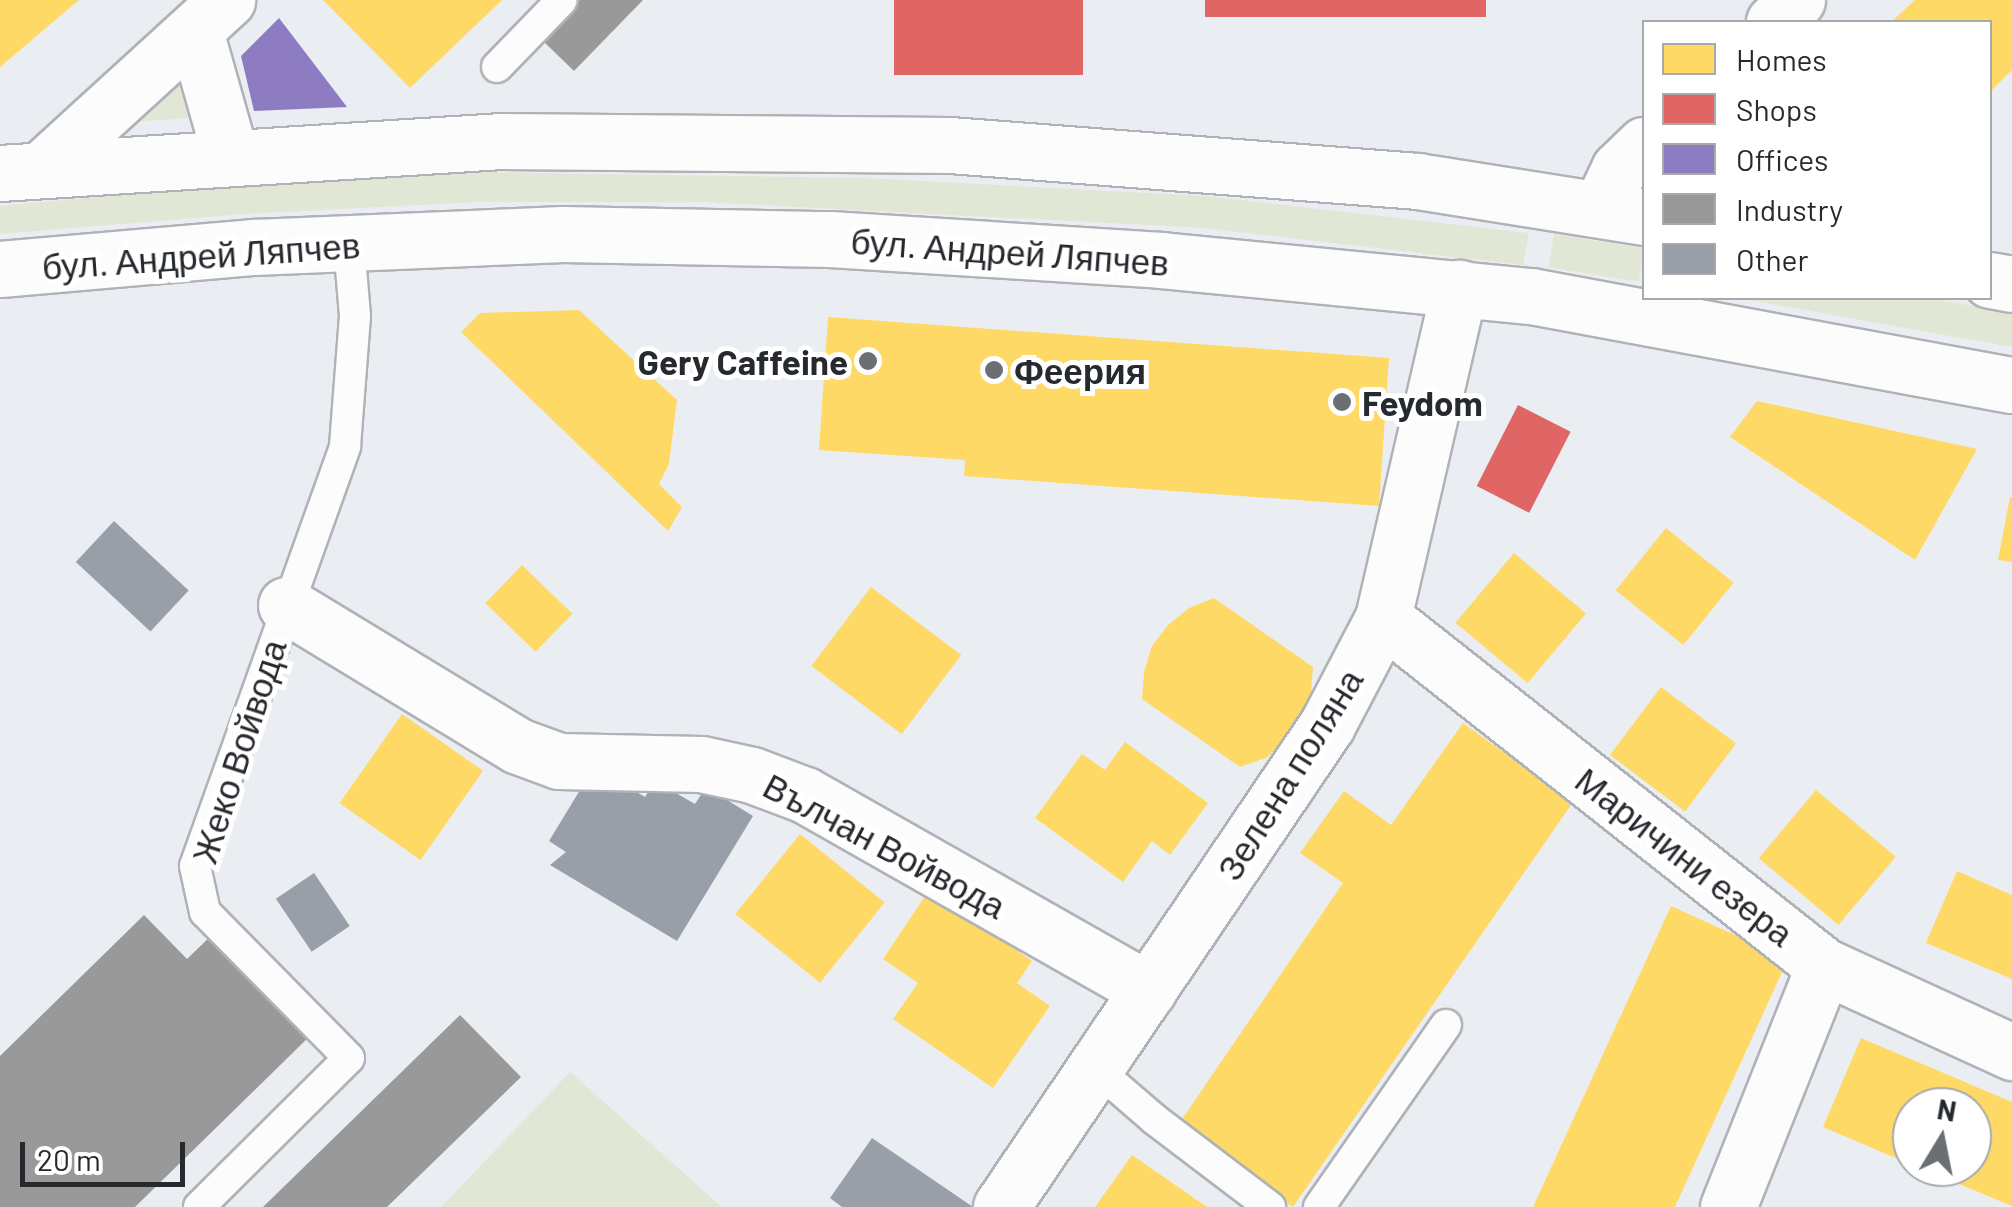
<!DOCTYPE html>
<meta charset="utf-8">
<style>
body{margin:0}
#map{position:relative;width:2012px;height:1207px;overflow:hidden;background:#eaeef3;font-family:Barlow,sans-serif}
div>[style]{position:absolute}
.green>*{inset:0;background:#e2e7d5;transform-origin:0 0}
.homes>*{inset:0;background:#ffd966;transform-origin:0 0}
.shops>*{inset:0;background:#e06666;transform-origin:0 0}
.offices>*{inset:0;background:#8e7cc3}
.industry>*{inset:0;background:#999}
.building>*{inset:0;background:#989fa8;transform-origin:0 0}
.roads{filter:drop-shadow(2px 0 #afb2b6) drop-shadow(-2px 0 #afb2b6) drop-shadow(0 2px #afb2b6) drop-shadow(0 -2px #afb2b6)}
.service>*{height:30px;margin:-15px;padding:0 15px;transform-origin:15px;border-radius:15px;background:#fcfcfd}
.minor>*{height:55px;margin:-27.5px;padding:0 27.5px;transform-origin:27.5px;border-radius:27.5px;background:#fcfcfd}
.secondary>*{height:55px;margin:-27.5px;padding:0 27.5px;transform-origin:27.5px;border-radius:27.5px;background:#fcfcfd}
.dots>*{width:28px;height:28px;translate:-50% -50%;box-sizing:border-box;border:5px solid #fff;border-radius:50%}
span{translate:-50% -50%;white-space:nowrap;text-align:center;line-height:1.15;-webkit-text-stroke:10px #fff;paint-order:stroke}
.street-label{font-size:35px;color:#26292d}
.poi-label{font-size:35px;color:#26292d;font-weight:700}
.right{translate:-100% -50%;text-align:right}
.left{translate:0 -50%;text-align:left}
.legend{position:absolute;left:1642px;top:20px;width:350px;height:280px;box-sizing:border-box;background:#fff;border:2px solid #a8a9ab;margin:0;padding:12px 18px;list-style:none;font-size:30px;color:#26292d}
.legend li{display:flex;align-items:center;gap:20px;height:50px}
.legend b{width:50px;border:2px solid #a8a9ab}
.north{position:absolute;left:1892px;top:1087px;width:100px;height:100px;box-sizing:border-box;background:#fff;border:2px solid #a8a9ab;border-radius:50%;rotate:10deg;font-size:28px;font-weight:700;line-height:40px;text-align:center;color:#26292d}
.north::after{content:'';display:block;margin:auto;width:35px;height:45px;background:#6b6e72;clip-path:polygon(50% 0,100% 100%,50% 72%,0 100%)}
.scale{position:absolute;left:20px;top:1142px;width:165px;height:45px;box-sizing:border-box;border:5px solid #26292d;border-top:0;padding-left:12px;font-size:30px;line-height:35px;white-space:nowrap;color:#26292d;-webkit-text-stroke:8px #fff;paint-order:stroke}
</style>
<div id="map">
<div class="green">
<i style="clip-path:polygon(180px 65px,191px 118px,130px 122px)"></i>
<i style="clip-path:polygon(479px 172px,864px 178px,1206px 196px,1529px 233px,1523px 265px,1204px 228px,701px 202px,479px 202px,244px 214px,0 234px,0 206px,234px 184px)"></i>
<i style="left:1554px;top:234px;width:91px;height:34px;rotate:9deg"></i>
<i style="clip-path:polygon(1738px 298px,1928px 298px,2012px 313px,2012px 347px)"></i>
<i style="clip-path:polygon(570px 1072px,722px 1207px,441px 1207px)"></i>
</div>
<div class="homes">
<i style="clip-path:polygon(0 0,79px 0,0 67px)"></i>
<i style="clip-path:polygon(323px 0,502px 0,410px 88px)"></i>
<i style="clip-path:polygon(1915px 0,2012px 0,2012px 70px,1990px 92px,1990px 22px,1891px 22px)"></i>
<i style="clip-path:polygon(579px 310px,677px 400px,669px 464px,659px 484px,682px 507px,668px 531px,461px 332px,480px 313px)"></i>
<i style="clip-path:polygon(828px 317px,1389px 358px,1379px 506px,964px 476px,965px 460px,819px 450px)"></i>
<i style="clip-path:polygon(1757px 401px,1977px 449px,1915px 560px,1730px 437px)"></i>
<i style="clip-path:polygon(2010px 497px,2012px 497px,2012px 562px,1998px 560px)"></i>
<i style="left:1666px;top:528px;width:87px;height:80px;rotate:39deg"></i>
<i style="left:1514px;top:553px;width:94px;height:91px;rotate:40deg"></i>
<i style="left:522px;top:565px;width:70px;height:53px;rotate:44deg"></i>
<i style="left:871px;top:587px;width:113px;height:99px;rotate:37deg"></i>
<i style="clip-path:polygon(1214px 598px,1313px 667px,1311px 694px,1302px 719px,1286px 741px,1266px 758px,1240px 767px,1142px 699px,1144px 672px,1152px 646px,1168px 625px,1189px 608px)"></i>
<i style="left:1661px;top:687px;width:94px;height:85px;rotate:37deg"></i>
<i style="left:402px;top:714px;width:99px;height:109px;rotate:35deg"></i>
<i style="clip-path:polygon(1463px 723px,1573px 802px,1293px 1207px,1176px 1128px,1343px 883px,1300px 853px,1344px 791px,1391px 825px)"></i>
<i style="clip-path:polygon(1125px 742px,1208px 803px,1170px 855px,1152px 841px,1123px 882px,1035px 818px,1082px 754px,1105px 770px)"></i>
<i style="left:1816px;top:790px;width:104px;height:89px;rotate:40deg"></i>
<i style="left:800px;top:834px;width:109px;height:103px;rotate:39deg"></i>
<i style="clip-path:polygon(1957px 871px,2012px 895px,2012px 979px,1926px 943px)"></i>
<i style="clip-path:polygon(929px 890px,1032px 961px,1017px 983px,1050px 1006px,993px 1088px,893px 1019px,918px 983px,883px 959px)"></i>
<i style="clip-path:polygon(1671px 906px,1788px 959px,1675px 1207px,1533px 1207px)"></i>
<i style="clip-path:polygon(1861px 1038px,2012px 1102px,2012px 1206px,1918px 1167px,1972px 1167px,1972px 1107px,1912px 1107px,1912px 1165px,1823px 1127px)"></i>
<i style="clip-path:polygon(1132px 1155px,1207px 1207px,1095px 1207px)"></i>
</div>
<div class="shops">
<i style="left:894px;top:0;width:189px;height:75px"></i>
<i style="left:1205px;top:0;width:281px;height:17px"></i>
<i style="left:1518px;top:405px;width:59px;height:91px;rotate:27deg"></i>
</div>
<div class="offices">
<i style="clip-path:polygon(279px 18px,347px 107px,254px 111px,241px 56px)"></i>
</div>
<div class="industry">
<i style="clip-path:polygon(580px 0,643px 0,574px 71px,542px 40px)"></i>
<i style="clip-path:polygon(144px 915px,187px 959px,216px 931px,315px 1031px,135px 1207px,0 1207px,0 1056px)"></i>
<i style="clip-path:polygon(460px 1015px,521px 1077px,387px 1207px,263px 1207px)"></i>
</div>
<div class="building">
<i style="left:114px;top:521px;width:102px;height:56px;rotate:43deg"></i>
<i style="clip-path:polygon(594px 767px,645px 797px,655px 781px,695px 804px,706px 787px,753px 816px,677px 941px,550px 865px,566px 852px,549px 841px)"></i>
<i style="left:314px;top:873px;width:64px;height:46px;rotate:56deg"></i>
<i style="clip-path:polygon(872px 1138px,973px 1207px,842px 1207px,830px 1198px)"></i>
</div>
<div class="roads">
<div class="service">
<i style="left:497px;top:67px;width:93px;rotate:-45.9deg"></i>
<i style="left:1095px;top:1068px;width:78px;rotate:40.8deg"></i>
<i style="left:1154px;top:1119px;width:146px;rotate:37.2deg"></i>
<i style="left:199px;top:1207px;width:211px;rotate:-44.8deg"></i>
<i style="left:349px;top:1058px;width:205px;rotate:-134.6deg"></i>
<i style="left:205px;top:912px;width:47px;rotate:-102.3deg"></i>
<i style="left:195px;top:866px;width:446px;rotate:-70.3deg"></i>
<i style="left:345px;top:446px;width:130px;rotate:-85.6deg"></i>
<i style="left:355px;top:316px;width:71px;rotate:-94.8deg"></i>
<i style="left:1319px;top:1207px;width:222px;rotate:-55.1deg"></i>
</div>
<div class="minor">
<i style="left:1774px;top:22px;width:32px;rotate:-44deg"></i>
<i style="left:195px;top:31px;width:129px;rotate:74.2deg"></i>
<i style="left:42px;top:169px;width:251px;rotate:-42.4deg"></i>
<i style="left:1600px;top:209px;width:44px;rotate:-64.6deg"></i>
<i style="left:1619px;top:169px;width:35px;rotate:-44deg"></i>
<i style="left:286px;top:605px;width:271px;rotate:31.3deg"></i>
<i style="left:518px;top:746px;width:44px;rotate:20.1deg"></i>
<i style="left:559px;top:761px;width:142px;rotate:1.2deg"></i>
<i style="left:701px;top:764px;width:52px;rotate:12.2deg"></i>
<i style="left:752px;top:775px;width:57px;rotate:20.7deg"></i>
<i style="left:805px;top:795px;width:395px;rotate:29.6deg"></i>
<i style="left:1383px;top:618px;width:562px;rotate:38.28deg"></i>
<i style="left:1824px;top:966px;width:207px;rotate:24.6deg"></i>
<i style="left:1001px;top:1207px;width:582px;rotate:-55.93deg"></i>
<i style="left:1327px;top:725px;width:121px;rotate:-62.4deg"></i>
<i style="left:1383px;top:618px;width:339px;rotate:-77deg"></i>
<i style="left:1728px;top:1207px;width:259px;rotate:-68.3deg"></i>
</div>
<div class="secondary">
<i style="left:0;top:173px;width:503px;rotate:-3.65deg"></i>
<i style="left:502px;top:141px;width:448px;rotate:0.5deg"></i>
<i style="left:950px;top:145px;width:468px;rotate:4.4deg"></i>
<i style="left:1417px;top:181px;width:230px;rotate:9deg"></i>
<i style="left:0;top:269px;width:255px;rotate:-5deg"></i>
<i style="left:254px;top:247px;width:309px;rotate:-2.4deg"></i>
<i style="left:563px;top:234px;width:267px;rotate:1.1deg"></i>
<i style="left:830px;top:239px;width:332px;rotate:3.6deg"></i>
<i style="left:1161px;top:260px;width:372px;rotate:5.6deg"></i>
<i style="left:1531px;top:296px;width:489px;rotate:10.5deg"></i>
<i style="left:1990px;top:280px;width:22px;rotate:10deg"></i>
</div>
</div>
<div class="dots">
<i style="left:868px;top:361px;background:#6b6e72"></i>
<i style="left:994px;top:370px;background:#6b6e72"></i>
<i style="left:1342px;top:402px;background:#6b6e72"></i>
</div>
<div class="street-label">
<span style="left:1010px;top:251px;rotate:4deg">бул. Андрей Ляпчев</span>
<span style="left:201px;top:255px;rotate:-4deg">бул. Андрей Ляпчев</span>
<span style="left:238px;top:751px;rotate:-72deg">Жеко Войвода</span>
<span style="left:1289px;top:774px;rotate:-58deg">Зелена поляна</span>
<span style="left:885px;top:845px;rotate:28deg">Вълчан Войвода</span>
<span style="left:1685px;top:856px;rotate:38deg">Маричини езера</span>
</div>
<div class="poi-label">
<span class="right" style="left:848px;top:361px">Gery Caffeine</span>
<span class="left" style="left:1014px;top:370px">Феерия</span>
<span class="left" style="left:1362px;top:402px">Feydom</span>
</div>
<ul class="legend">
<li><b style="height:28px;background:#ffd966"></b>Homes</li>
<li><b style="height:28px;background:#e06666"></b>Shops</li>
<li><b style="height:28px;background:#8e7cc3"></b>Offices</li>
<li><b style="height:28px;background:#999"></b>Industry</li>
<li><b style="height:28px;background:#989fa8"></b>Other</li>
</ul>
<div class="north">N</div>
<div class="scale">20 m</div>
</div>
